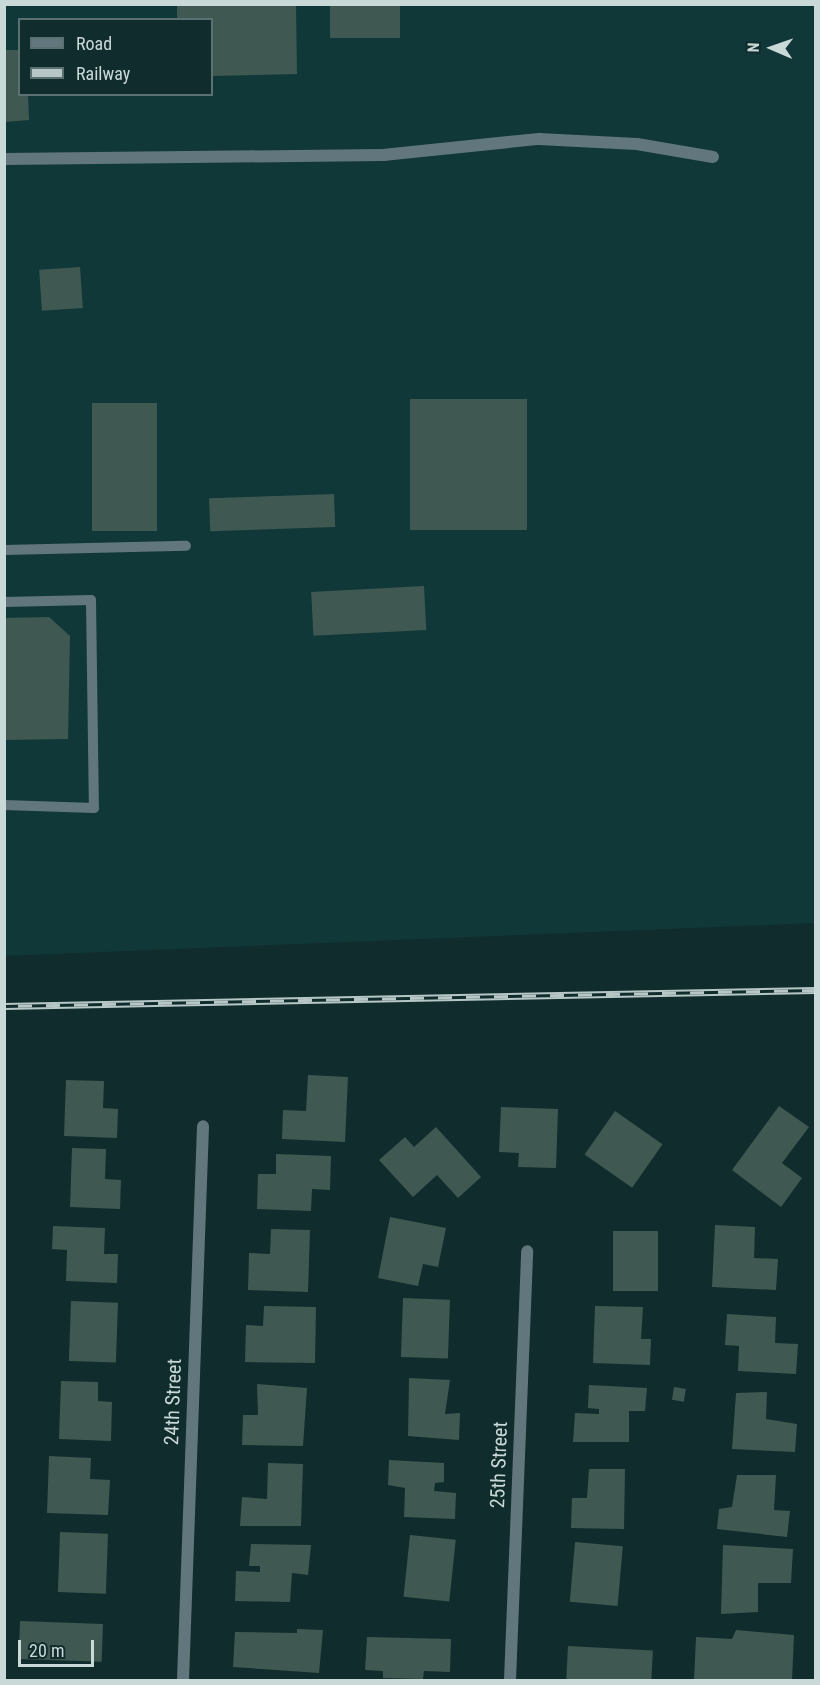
<!DOCTYPE html>
<style>
body{margin:0}
#map{position:relative;width:820px;height:1685px;overflow:hidden;background:#112c2d;font-family:"Roboto Condensed",sans-serif}
div>[style]{position:absolute}
.built>*{inset:0;background:#113838}
.building>*{inset:0;background:#3f5851;transform-origin:0 0}
.service>*{height:10px;margin:-5px;padding:0 5px;transform-origin:5px;border-radius:5px;background:#62777d}
.minor>*{height:12px;margin:-6px;padding:0 6px;transform-origin:6px;border-radius:6px;background:#62777d}
.rail>*{height:7px;margin-top:-3.5px;transform-origin:0;background:repeating-linear-gradient(90deg,#112c2d 0 14px,#b6c7c6 0 28px);box-sizing:border-box;border-block:2px solid #b6c7c6}
span{translate:-50% -50%;white-space:nowrap;text-align:center;line-height:1.15;-webkit-text-stroke:4.5px #112c2d;paint-order:stroke}
.street-label{font-size:20px;color:#c9d9d8}
.frame{position:absolute;inset:0;border:6px solid #c9d9d8;pointer-events:none}
.legend{position:absolute;left:18px;top:18px;width:195px;height:78px;box-sizing:border-box;background:#112c2d;border:2px solid #5b7171;margin:0;padding:8px 10px;list-style:none;font-size:18px;color:#c9d9d8}
.legend li{display:flex;align-items:center;gap:12px;height:30px}
.legend b{width:30px;border:2px solid #5b7171}
.north{position:absolute;left:742px;top:18px;width:60px;height:60px;-webkit-text-stroke:4px #112c2d;paint-order:stroke;rotate:272deg;font-size:16px;font-weight:700;line-height:24px;text-align:center;color:#c9d9d8}
.north::after{content:'';display:block;margin:auto;width:21px;height:27px;background:#c9d9d8;clip-path:polygon(50% 0,100% 100%,50% 72%,0 100%)}
.scale{position:absolute;left:18px;top:1640px;width:76px;height:27px;box-sizing:border-box;border:3px solid #c9d9d8;border-top:0;padding-left:8px;font-size:18px;line-height:21px;white-space:nowrap;color:#c9d9d8;-webkit-text-stroke:4px #112c2d;paint-order:stroke}
</style>
<div id="map">
<div class="built">
<i style="clip-path:polygon(evenodd,4px 5px,815px 5px,815px 923px,5px 956px,4px 5px,20px 20px,212px 20px,212px 94px,20px 94px,20px 20px)"></i>
</div>
<div class="building">
<i style="clip-path:polygon(296px 4px,297px 74px,212px 76px,212px 20px,177px 20px,177px 6px)"></i>
<i style="left:330px;top:4px;width:70px;height:34px"></i>
<i style="clip-path:polygon(4px 50px,20px 50px,20px 94px,28px 94px,29px 120px,4px 122px)"></i>
<i style="left:80px;top:267px;width:41px;height:41px;rotate:86deg"></i>
<i style="left:527px;top:399px;width:131px;height:117px;rotate:90deg"></i>
<i style="left:92px;top:403px;width:65px;height:128px"></i>
<i style="left:334px;top:494px;width:33px;height:125px;rotate:88deg"></i>
<i style="left:424px;top:586px;width:44px;height:113px;rotate:87deg"></i>
<i style="clip-path:polygon(49px 617px,70px 636px,68px 739px,4px 740px,4px 618px)"></i>
<i style="clip-path:polygon(308px 1075px,348px 1077px,345px 1142px,282px 1139px,283px 1110px,306px 1111px)"></i>
<i style="clip-path:polygon(66px 1080px,104px 1081px,103px 1108px,118px 1109px,117px 1138px,64px 1136px)"></i>
<i style="clip-path:polygon(779px 1106px,809px 1127px,782px 1163px,802px 1178px,781px 1207px,732px 1170px)"></i>
<i style="clip-path:polygon(501px 1107px,558px 1109px,556px 1168px,518px 1167px,519px 1153px,499px 1152px)"></i>
<i style="left:615px;top:1111px;width:58px;height:53px;rotate:35deg"></i>
<i style="clip-path:polygon(436px 1127px,481px 1177px,458px 1198px,437px 1175px,413px 1197px,379px 1160px,405px 1137px,414px 1147px)"></i>
<i style="clip-path:polygon(72px 1148px,106px 1149px,105px 1179px,121px 1180px,120px 1209px,70px 1207px)"></i>
<i style="clip-path:polygon(276px 1154px,331px 1156px,330px 1190px,312px 1189px,311px 1211px,257px 1209px,258px 1174px,276px 1174px)"></i>
<i style="clip-path:polygon(390px 1217px,446px 1228px,438px 1267px,423px 1264px,418px 1286px,378px 1278px)"></i>
<i style="clip-path:polygon(715px 1225px,755px 1227px,754px 1258px,778px 1259px,776px 1290px,712px 1287px)"></i>
<i style="clip-path:polygon(53px 1226px,105px 1228px,104px 1254px,118px 1254px,117px 1283px,66px 1281px,67px 1250px,52px 1249px)"></i>
<i style="clip-path:polygon(271px 1229px,310px 1230px,308px 1292px,248px 1290px,249px 1253px,270px 1254px)"></i>
<i style="left:613px;top:1231px;width:45px;height:60px"></i>
<i style="left:403px;top:1298px;width:47px;height:59px;rotate:2deg"></i>
<i style="left:71px;top:1301px;width:47px;height:60px;rotate:2deg"></i>
<i style="clip-path:polygon(264px 1306px,316px 1307px,315px 1363px,245px 1362px,246px 1325px,263px 1326px)"></i>
<i style="clip-path:polygon(595px 1306px,643px 1307px,641px 1339px,651px 1339px,650px 1365px,593px 1363px)"></i>
<i style="clip-path:polygon(727px 1314px,776px 1317px,775px 1343px,798px 1344px,796px 1374px,738px 1371px,739px 1346px,725px 1345px)"></i>
<i style="clip-path:polygon(409px 1378px,450px 1380px,445px 1414px,460px 1413px,459px 1440px,408px 1436px)"></i>
<i style="clip-path:polygon(61px 1381px,98px 1382px,98px 1401px,112px 1402px,111px 1441px,59px 1439px)"></i>
<i style="clip-path:polygon(257px 1384px,307px 1388px,303px 1446px,242px 1445px,243px 1415px,258px 1415px)"></i>
<i style="clip-path:polygon(589px 1385px,647px 1388px,645px 1411px,629px 1411px,629px 1442px,573px 1442px,575px 1413px,599px 1414px,599px 1409px,588px 1408px)"></i>
<i style="left:674px;top:1387px;width:12px;height:13px;rotate:9deg"></i>
<i style="clip-path:polygon(767px 1392px,766px 1419px,797px 1424px,795px 1452px,732px 1449px,736px 1393px)"></i>
<i style="clip-path:polygon(49px 1456px,91px 1458px,90px 1479px,110px 1480px,108px 1515px,47px 1513px)"></i>
<i style="clip-path:polygon(389px 1460px,444px 1463px,444px 1482px,435px 1483px,434px 1491px,456px 1493px,455px 1519px,404px 1517px,405px 1488px,388px 1485px)"></i>
<i style="clip-path:polygon(268px 1463px,303px 1464px,301px 1526px,240px 1526px,242px 1497px,267px 1499px)"></i>
<i style="clip-path:polygon(589px 1469px,625px 1469px,624px 1529px,571px 1528px,572px 1498px,587px 1498px)"></i>
<i style="clip-path:polygon(737px 1475px,776px 1475px,774px 1510px,790px 1511px,787px 1537px,717px 1529px,719px 1509px,732px 1507px)"></i>
<i style="left:60px;top:1532px;width:48px;height:60px;rotate:2deg"></i>
<i style="left:410px;top:1535px;width:46px;height:62px;rotate:6deg"></i>
<i style="left:575px;top:1542px;width:48px;height:60px;rotate:5deg"></i>
<i style="clip-path:polygon(251px 1544px,311px 1545px,308px 1575px,292px 1573px,290px 1602px,235px 1601px,236px 1571px,260px 1572px,260px 1566px,249px 1566px)"></i>
<i style="clip-path:polygon(723px 1545px,793px 1549px,791px 1583px,758px 1583px,758px 1612px,721px 1614px)"></i>
<i style="left:20px;top:1621px;width:83px;height:38px;rotate:2deg"></i>
<i style="clip-path:polygon(297px 1629px,323px 1630px,319px 1673px,233px 1667px,235px 1632px,297px 1633px)"></i>
<i style="clip-path:polygon(736px 1630px,794px 1635px,792px 1680px,694px 1680px,696px 1637px,732px 1639px)"></i>
<i style="clip-path:polygon(367px 1637px,451px 1639px,450px 1672px,424px 1671px,423px 1679px,383px 1678px,383px 1671px,365px 1670px)"></i>
<i style="left:568px;top:1646px;width:85px;height:34px;rotate:3deg"></i>
</div>
<div class="service">
<i style="left:4px;top:550px;width:182px;rotate:-1.3deg"></i>
<i style="left:4px;top:602px;width:87px;rotate:-1.3deg"></i>
<i style="left:91px;top:600px;width:208px;rotate:89.2deg"></i>
<i style="left:94px;top:808px;width:90px;rotate:-178.1deg"></i>
</div>
<div class="minor">
<i style="left:4px;top:159px;width:379px;rotate:-0.6deg"></i>
<i style="left:383px;top:155px;width:157px;rotate:-5.9deg"></i>
<i style="left:539px;top:139px;width:98px;rotate:2.9deg"></i>
<i style="left:637px;top:144px;width:77px;rotate:9.7deg"></i>
<i style="left:183px;top:1680px;width:554px;rotate:-87.93deg"></i>
<i style="left:510px;top:1680px;width:429px;rotate:-87.7deg"></i>
</div>
<div class="rail">
<i style="left:4px;top:1006px;width:812px;rotate:-1.13deg"></i>
</div>
<div class="street-label">
<span style="left:173px;top:1402px;rotate:-88deg">24th Street</span>
<span style="left:499px;top:1465px;rotate:-88deg">25th Street</span>
</div>
<div class="frame"></div>
<ul class="legend">
<li><b style="height:8px;background:#62777d"></b>Road</li>
<li><b style="height:8px;background:#b6c7c6"></b>Railway</li>
</ul>
<div class="north">N</div>
<div class="scale">20 m</div>
</div>
